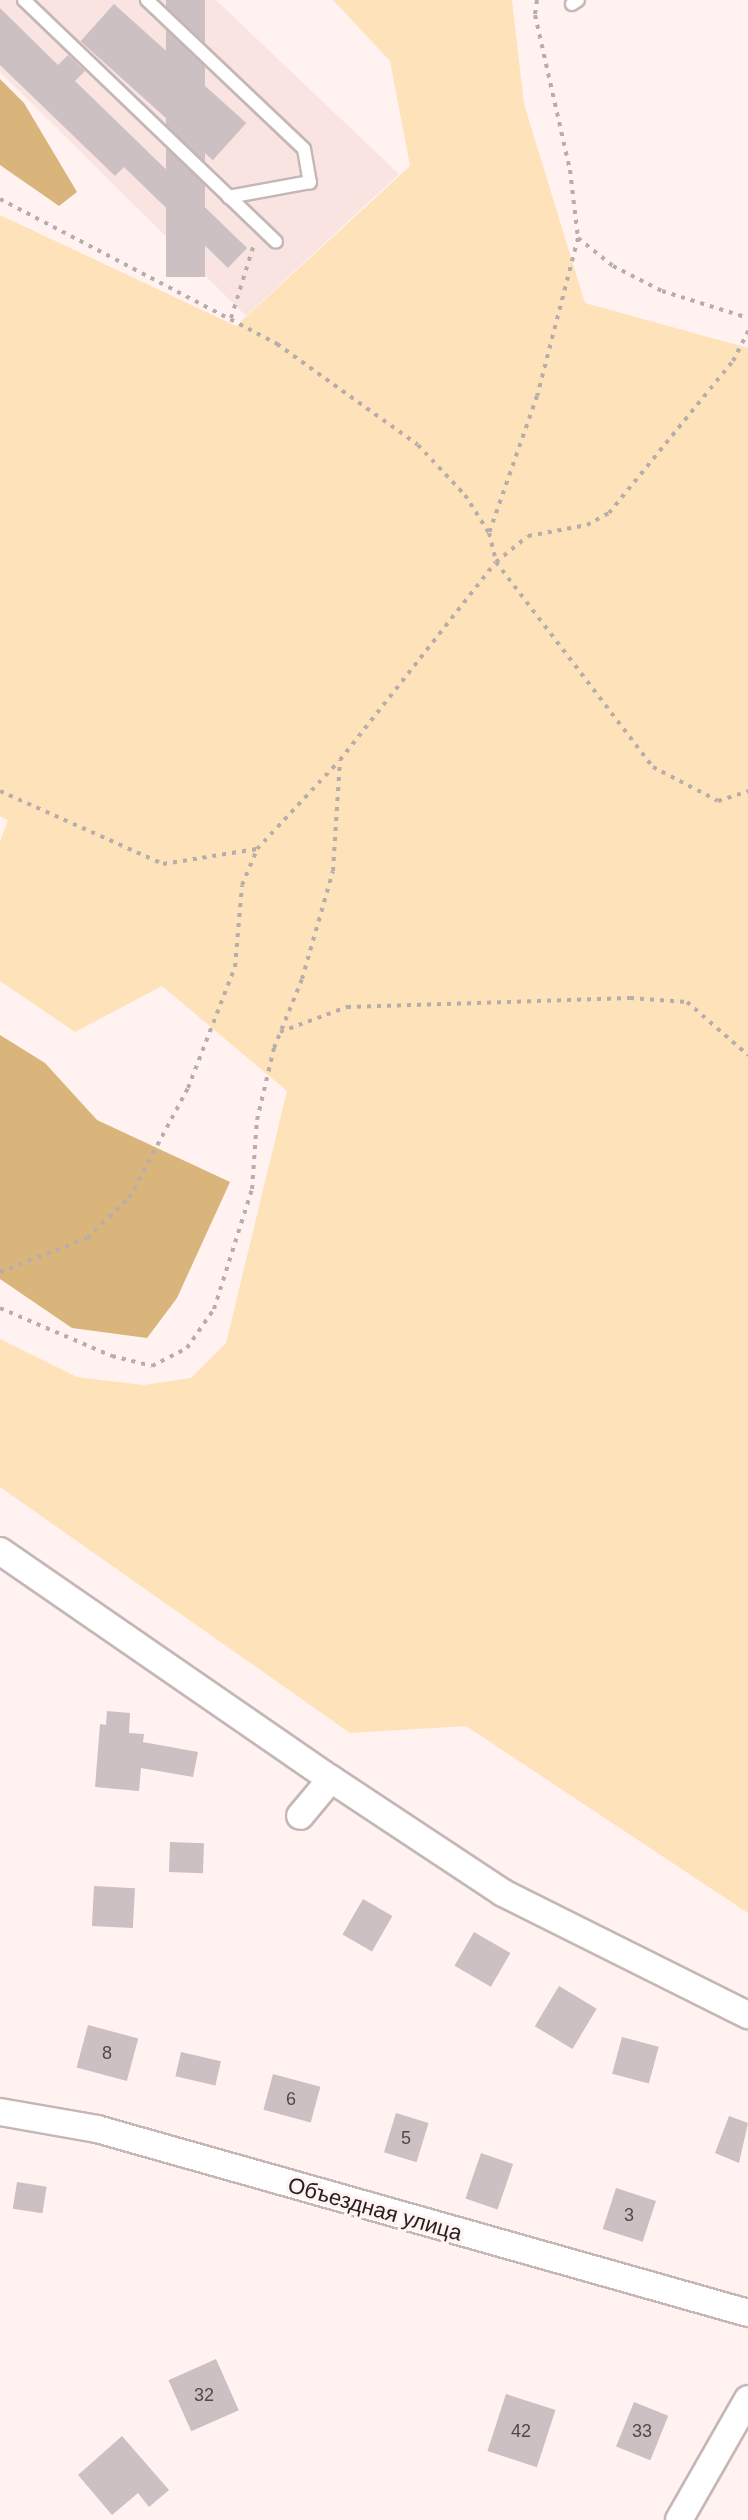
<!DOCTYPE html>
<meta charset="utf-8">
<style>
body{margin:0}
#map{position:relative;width:748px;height:2520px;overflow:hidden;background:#fff2f0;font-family:Helvetica,sans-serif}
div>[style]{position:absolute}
.built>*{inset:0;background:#fae4e2}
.green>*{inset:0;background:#fee2b9}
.forest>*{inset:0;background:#d9b47b}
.building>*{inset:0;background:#ccc0c3;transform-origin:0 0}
.path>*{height:4px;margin-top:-2px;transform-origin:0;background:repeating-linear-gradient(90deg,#b7adab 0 4px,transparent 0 10px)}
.roads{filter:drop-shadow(2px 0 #c4b7b6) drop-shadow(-2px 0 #c4b7b6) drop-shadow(0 2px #c4b7b6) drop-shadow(0 -2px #c4b7b6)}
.lane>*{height:12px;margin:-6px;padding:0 6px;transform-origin:6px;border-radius:6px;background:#fff}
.street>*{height:26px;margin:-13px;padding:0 13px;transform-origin:13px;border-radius:13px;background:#fff}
span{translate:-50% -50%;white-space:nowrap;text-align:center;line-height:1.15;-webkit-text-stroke:6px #fff2f0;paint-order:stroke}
.number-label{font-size:18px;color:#50494a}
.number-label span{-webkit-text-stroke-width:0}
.street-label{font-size:22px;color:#262121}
</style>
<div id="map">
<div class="built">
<i style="clip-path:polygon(0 0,216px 0,399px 174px,246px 316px,0 72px)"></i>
</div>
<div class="green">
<i style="clip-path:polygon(333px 0,512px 0,524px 104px,585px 303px,748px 348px,748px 1913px,466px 1726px,350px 1733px,0 1487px,0 1339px,77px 1377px,143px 1385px,191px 1378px,226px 1343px,287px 1091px,162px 986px,75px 1032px,0 981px,0 842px,8px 820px,0 816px,0 215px,236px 326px,410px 166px,390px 61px)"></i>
</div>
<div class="forest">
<i style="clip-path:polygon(0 79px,24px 103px,77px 192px,59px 206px,0 165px)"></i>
<i style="clip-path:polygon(0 1035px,45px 1063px,97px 1120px,230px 1182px,177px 1298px,147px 1338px,72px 1328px,0 1279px)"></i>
</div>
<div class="building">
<i style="left:166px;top:0;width:39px;height:277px"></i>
<i style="left:114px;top:4px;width:178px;height:50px;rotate:42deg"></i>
<i style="clip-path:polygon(0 8px,58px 65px,68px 55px,85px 71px,75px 81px,247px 248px,228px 268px,124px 167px,115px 176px,0 65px)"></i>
<i style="clip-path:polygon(107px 1711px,130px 1713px,129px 1733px,144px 1734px,143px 1742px,198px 1752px,193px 1777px,141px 1768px,139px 1791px,95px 1787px,100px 1724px,106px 1725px)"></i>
<i style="left:170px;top:1842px;width:34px;height:30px;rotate:2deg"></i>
<i style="left:94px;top:1886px;width:41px;height:40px;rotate:3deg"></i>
<i style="left:363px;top:1899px;width:34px;height:41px;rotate:30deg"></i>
<i style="left:474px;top:1932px;width:42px;height:39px;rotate:30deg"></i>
<i style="left:559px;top:1986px;width:44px;height:47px;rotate:31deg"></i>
<i style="left:88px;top:2025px;width:52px;height:44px;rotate:15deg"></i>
<i style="left:622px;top:2037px;width:38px;height:38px;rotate:15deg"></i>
<i style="left:181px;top:2052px;width:41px;height:25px;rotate:13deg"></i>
<i style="left:273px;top:2074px;width:49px;height:37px;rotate:15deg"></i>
<i style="left:396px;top:2113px;width:34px;height:41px;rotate:17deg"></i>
<i style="clip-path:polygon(729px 2116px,748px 2123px,739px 2163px,715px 2153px)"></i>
<i style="left:481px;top:2153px;width:34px;height:48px;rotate:19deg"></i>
<i style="left:17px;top:2182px;width:30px;height:27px;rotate:9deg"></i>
<i style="left:616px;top:2188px;width:42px;height:43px;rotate:18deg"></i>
<i style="left:216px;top:2359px;width:56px;height:52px;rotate:66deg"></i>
<i style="left:506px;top:2394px;width:52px;height:60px;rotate:18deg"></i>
<i style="left:634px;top:2402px;width:37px;height:48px;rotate:22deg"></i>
<i style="clip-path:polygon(122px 2436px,169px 2490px,149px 2507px,138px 2493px,112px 2515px,78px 2475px)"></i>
</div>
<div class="path">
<i style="left:537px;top:0;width:15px;rotate:98deg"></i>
<i style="left:535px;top:15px;width:159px;rotate:77.3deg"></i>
<i style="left:570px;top:170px;width:68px;rotate:83.3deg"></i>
<i style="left:578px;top:238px;width:163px;rotate:104.5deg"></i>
<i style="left:537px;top:396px;width:145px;rotate:109.3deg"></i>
<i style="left:489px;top:533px;width:30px;rotate:76deg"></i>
<i style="left:496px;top:562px;width:258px;rotate:52.6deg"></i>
<i style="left:653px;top:767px;width:73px;rotate:27.6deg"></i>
<i style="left:718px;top:801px;width:32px;rotate:-18deg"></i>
<i style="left:0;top:199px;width:313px;rotate:27.6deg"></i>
<i style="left:277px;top:344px;width:173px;rotate:35.6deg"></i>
<i style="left:418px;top:445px;width:69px;rotate:46.8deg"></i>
<i style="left:465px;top:495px;width:45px;rotate:57.7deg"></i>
<i style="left:578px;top:238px;width:45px;rotate:38.7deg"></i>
<i style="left:613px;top:266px;width:55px;rotate:27deg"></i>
<i style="left:662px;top:291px;width:90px;rotate:17.4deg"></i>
<i style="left:231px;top:318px;width:77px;rotate:-72.7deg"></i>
<i style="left:0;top:791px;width:179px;rotate:24.1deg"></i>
<i style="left:163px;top:864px;width:95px;rotate:-9.1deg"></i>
<i style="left:280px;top:1032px;width:72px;rotate:-20.5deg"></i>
<i style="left:347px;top:1007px;width:283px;rotate:-1.8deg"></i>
<i style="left:630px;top:998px;width:57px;rotate:4deg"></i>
<i style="left:687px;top:1002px;width:81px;rotate:41deg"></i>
<i style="left:0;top:1272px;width:93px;rotate:-21.3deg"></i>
<i style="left:87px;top:1238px;width:58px;rotate:-43.6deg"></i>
<i style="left:129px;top:1198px;width:125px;rotate:-61.8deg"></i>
<i style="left:188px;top:1088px;width:130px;rotate:-68.8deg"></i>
<i style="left:235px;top:967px;width:82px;rotate:-85.1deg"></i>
<i style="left:242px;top:885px;width:39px;rotate:-67deg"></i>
<i style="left:257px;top:849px;width:119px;rotate:-47deg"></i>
<i style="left:0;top:1308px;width:122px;rotate:23.2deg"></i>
<i style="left:112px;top:1356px;width:41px;rotate:14deg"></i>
<i style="left:152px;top:1366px;width:39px;rotate:-27deg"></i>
<i style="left:187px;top:1348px;width:47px;rotate:-55.3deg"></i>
<i style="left:214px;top:1309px;width:126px;rotate:-72.4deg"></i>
<i style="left:252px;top:1189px;width:69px;rotate:-85.9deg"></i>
<i style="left:257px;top:1120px;width:74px;rotate:-76.7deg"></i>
<i style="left:274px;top:1048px;width:74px;rotate:-67.9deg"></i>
<i style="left:302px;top:979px;width:112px;rotate:-74deg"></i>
<i style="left:333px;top:871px;width:111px;rotate:-86.4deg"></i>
<i style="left:340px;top:760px;width:252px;rotate:-51.8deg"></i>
<i style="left:496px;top:562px;width:41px;rotate:-39.1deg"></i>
<i style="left:528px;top:536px;width:60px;rotate:-10.6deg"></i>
<i style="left:587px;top:525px;width:25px;rotate:-29deg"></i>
<i style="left:609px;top:513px;width:196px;rotate:-50.8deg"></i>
<i style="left:733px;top:361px;width:34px;rotate:-63deg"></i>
</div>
<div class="roads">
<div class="lane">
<i style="left:24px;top:0;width:349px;rotate:43.8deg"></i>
<i style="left:147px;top:0;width:216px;rotate:43.5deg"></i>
<i style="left:304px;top:149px;width:34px;rotate:80deg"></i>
<i style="left:310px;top:182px;width:83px;rotate:169.6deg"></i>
<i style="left:572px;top:4px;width:7px;rotate:-34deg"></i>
</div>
<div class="street">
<i style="left:0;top:1551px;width:402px;rotate:34.6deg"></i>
<i style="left:331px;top:1779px;width:48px;rotate:130deg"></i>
<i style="left:331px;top:1779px;width:206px;rotate:33.5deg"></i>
<i style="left:503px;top:1893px;width:274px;rotate:26.5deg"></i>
<i style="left:0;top:2112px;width:98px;rotate:9.9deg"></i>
<i style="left:97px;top:2129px;width:677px;rotate:15.78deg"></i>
<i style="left:679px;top:2520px;width:139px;rotate:-60.3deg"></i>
</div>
</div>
<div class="number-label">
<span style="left:107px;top:2053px">8</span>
<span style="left:291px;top:2099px">6</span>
<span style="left:406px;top:2138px">5</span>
<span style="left:629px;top:2215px">3</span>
<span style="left:204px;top:2395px">32</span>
<span style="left:521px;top:2431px">42</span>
<span style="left:642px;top:2431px">33</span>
</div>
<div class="street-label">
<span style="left:375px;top:2209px;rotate:16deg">Объездная улица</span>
</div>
</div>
